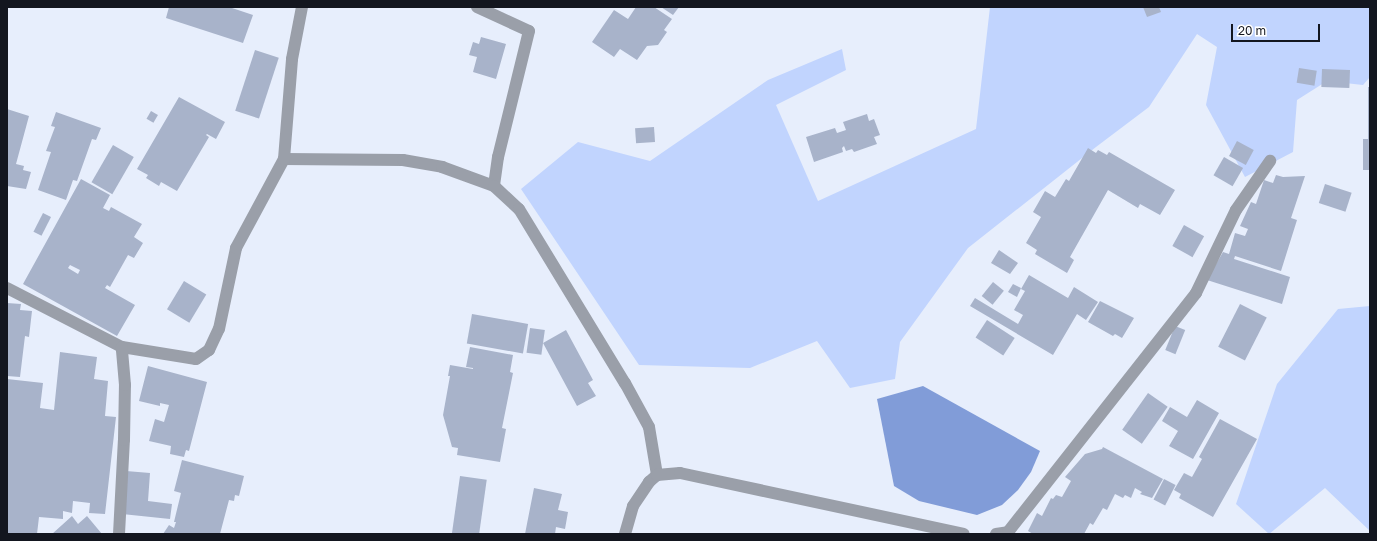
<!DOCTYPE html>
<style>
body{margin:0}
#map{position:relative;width:1377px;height:541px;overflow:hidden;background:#e7eefc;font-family:"Golos Text",sans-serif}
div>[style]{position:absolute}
.green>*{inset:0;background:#c1d4fe}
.water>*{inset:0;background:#819cd8}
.building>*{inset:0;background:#a8b3ca;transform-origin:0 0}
.street>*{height:12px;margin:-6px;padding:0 6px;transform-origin:6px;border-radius:6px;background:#9a9fa9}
span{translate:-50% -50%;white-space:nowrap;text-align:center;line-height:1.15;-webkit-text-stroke:3.5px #fff;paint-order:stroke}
.frame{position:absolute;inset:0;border:8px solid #13161f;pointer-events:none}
.scale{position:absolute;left:1231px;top:24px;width:89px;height:18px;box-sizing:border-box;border:2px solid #13161f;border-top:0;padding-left:5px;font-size:12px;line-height:14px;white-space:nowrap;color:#13161f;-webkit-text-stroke:3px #fff;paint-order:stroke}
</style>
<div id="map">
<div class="green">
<i style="clip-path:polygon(990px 7px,1370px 7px,1370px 77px,1363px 85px,1327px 81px,1297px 100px,1293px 152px,1245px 177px,1206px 105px,1217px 47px,1197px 34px,1149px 107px,1096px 147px,968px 248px,900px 342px,895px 379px,850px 388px,817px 341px,750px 368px,639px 365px,521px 189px,578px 142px,650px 161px,768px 80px,842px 49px,846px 70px,776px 105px,818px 201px,976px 129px)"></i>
<i style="clip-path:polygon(1370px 306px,1370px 531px,1325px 488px,1269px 534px,1236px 504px,1277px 384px,1338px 309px)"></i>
</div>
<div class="water">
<i style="clip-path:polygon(923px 386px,1040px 451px,1031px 472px,1018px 490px,1002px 505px,977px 515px,919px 501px,894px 486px,877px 399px)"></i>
</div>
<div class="building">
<i style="clip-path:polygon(169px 7px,229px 7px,253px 15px,243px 43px,166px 18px)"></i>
<i style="clip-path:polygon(636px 7px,654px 7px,672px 19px,664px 30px,667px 32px,658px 45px,647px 46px,637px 60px,620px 49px,614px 57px,592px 42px,614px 10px,628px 19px)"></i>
<i style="clip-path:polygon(661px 7px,679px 7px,673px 15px)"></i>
<i style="clip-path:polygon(1143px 7px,1159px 7px,1161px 12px,1147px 17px)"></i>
<i style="clip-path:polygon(481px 37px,506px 44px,496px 79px,473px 72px,477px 57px,469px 55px,473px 42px,479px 44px)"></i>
<i style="left:255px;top:50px;width:25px;height:64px;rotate:18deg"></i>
<i style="left:1299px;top:68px;width:18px;height:15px;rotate:9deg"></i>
<i style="left:1322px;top:69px;width:28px;height:18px;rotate:2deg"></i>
<i style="clip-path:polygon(1368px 87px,1370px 87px,1370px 170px,1363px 170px,1363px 139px,1368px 139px)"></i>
<i style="clip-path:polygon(179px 97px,225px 122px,216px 139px,207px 134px,206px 135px,209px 137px,177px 191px,161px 182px,159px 186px,146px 178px,148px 175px,137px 169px)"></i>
<i style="clip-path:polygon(7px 109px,29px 116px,16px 164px,24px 166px,23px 170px,31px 172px,26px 189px,7px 186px)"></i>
<i style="left:151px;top:111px;width:8px;height:9px;rotate:30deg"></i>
<i style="clip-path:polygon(56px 112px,101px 128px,96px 140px,92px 139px,77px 181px,73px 180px,66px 200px,38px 190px,51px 152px,46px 151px,55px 127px,51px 126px)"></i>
<i style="clip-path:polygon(867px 114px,869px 121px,874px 119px,880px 135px,874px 137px,877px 144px,854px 152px,852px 149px,846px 151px,844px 146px,842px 148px,843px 152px,814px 162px,806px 137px,835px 128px,837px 133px,846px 130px,843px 122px)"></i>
<i style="left:654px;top:127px;width:15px;height:19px;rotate:86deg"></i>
<i style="left:1237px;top:141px;width:19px;height:17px;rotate:28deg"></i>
<i style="left:113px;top:145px;width:24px;height:43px;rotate:30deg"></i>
<i style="clip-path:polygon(1088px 148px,1096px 153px,1098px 150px,1107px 155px,1109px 152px,1175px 190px,1160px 215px,1140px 204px,1138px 208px,1108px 190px,1070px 257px,1074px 260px,1067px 273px,1035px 254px,1037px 250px,1026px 243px,1041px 217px,1033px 212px,1045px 191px,1055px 197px,1066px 179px,1069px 181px)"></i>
<i style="left:1224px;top:157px;width:22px;height:21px;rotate:30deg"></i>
<i style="clip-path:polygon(1276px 175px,1283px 177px,1305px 176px,1291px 218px,1297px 220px,1281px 271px,1235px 256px,1234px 259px,1290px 277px,1282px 304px,1207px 280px,1223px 252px,1229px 254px,1235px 233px,1245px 236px,1248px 229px,1240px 226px,1251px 202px,1256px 204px,1264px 180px,1273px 183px)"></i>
<i style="clip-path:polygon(evenodd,81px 179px,110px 195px,103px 208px,109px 211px,111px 207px,142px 224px,134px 237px,143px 243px,134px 258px,128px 255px,110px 287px,107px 285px,105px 288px,135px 305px,117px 336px,23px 284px,81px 179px,70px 265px,80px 270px,78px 274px,68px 268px,70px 265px)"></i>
<i style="left:1325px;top:184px;width:28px;height:20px;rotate:18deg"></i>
<i style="left:43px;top:213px;width:9px;height:21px;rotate:27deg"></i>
<i style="left:1184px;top:225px;width:23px;height:24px;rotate:29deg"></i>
<i style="clip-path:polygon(999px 250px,1018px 263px,1010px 274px,991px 263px)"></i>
<i style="clip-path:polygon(1029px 275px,1068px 298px,1074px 287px,1098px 302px,1086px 320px,1077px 314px,1053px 355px,970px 306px,975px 298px,1018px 324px,1023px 315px,1014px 310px,1025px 291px,1021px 289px)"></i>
<i style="left:184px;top:281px;width:26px;height:33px;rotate:31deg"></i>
<i style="left:993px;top:282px;width:14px;height:18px;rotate:39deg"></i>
<i style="clip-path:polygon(1013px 284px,1021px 288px,1017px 297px,1008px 292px)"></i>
<i style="clip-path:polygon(1100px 301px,1134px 318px,1122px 338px,1115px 334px,1113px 336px,1088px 322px)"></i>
<i style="clip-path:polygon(7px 303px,21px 304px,20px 310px,32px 311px,29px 337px,25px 336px,20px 377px,7px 376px)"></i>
<i style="left:1240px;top:304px;width:30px;height:48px;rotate:27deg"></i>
<i style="left:472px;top:314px;width:57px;height:30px;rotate:10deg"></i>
<i style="left:987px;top:320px;width:33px;height:21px;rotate:33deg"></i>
<i style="left:1175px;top:326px;width:11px;height:26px;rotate:22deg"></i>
<i style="left:530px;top:328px;width:15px;height:25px;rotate:8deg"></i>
<i style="clip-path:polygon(566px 330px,593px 380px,588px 383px,596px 396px,577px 406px,543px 343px)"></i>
<i style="clip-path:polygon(470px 347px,513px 355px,510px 372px,513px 373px,502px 428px,506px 429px,500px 462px,457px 455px,458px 448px,452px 447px,443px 415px,450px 376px,448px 376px,450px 365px,473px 369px,473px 368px,466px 367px)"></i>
<i style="clip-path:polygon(60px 352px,97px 357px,94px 379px,108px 381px,105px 416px,116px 417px,105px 514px,89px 513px,90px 503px,73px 501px,72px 513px,63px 511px,63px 519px,39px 517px,37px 534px,7px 534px,7px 379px,43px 383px,40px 408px,54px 410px)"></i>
<i style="clip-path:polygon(148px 366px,207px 382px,189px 451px,186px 450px,184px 457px,170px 454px,171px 446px,149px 441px,155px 419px,164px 422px,169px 405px,160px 403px,160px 406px,139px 401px)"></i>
<i style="left:1148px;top:393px;width:24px;height:45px;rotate:35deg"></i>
<i style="clip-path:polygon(1197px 400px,1219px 413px,1193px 459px,1169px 446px,1178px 431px,1162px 421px,1170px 407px,1187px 417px)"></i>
<i style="clip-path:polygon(1220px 419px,1257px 439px,1213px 517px,1179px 498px,1181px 494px,1174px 490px,1184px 473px,1192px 477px,1202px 459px,1199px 457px)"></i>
<i style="clip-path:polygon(1103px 447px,1163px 479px,1152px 498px,1140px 494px,1142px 492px,1135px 488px,1131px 498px,1125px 495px,1123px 498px,1115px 494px,1107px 510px,1103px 508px,1093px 525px,1090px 523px,1084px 534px,1033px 534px,1028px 531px,1037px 513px,1042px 516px,1051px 498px,1053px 499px,1056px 495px,1062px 497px,1071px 481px,1065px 477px,1085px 454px,1102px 449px)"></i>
<i style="clip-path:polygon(182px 460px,244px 476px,239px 496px,235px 495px,234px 501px,229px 500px,220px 534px,163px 534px,169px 525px,174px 528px,176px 522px,174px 522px,181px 493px,174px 491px)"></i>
<i style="clip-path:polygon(126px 471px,150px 473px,148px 501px,172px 504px,170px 519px,122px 514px)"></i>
<i style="left:460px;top:476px;width:27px;height:59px;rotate:8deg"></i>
<i style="left:1164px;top:479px;width:13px;height:23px;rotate:27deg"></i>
<i style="clip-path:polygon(534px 488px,562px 494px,558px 510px,568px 512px,565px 529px,556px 527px,555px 534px,525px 534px)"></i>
<i style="clip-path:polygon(72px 516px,78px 524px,87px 516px,102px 534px,52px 534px)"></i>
</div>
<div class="street">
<i style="left:477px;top:7px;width:57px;rotate:24.8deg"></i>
<i style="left:529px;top:31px;width:130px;rotate:103.8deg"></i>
<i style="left:498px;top:157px;width:29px;rotate:98deg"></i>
<i style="left:284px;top:159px;width:119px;rotate:0.5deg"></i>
<i style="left:403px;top:160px;width:40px;rotate:10deg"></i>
<i style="left:442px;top:167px;width:55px;rotate:20.1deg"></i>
<i style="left:494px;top:186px;width:34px;rotate:43deg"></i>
<i style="left:519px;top:209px;width:204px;rotate:58.7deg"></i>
<i style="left:625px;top:383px;width:50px;rotate:61.4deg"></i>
<i style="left:649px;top:427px;width:49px;rotate:80.5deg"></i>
<i style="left:7px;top:288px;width:129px;rotate:27.2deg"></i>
<i style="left:122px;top:347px;width:75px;rotate:9.2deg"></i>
<i style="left:196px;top:359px;width:16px;rotate:-35deg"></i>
<i style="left:209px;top:350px;width:23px;rotate:-65deg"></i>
<i style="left:219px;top:329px;width:83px;rotate:-78.1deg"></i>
<i style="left:236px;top:248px;width:101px;rotate:-61.7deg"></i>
<i style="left:284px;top:159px;width:100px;rotate:-85.4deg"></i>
<i style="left:292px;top:59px;width:53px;rotate:-79.1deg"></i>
<i style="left:119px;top:534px;width:94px;rotate:-87deg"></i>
<i style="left:124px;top:440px;width:55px;rotate:-89deg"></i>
<i style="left:125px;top:385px;width:38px;rotate:-95deg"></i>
<i style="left:625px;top:534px;width:29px;rotate:-74deg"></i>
<i style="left:633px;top:506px;width:29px;rotate:-56deg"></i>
<i style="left:649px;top:482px;width:11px;rotate:-41deg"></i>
<i style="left:657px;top:475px;width:23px;rotate:-5deg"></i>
<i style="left:680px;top:473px;width:290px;rotate:12.1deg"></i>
<i style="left:996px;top:534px;width:12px;rotate:-9deg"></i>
<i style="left:1008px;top:532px;width:304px;rotate:-51.8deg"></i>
<i style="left:1196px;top:293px;width:92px;rotate:-64.3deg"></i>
<i style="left:1236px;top:210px;width:60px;rotate:-55.2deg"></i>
</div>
<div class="frame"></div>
<div class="scale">20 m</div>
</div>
